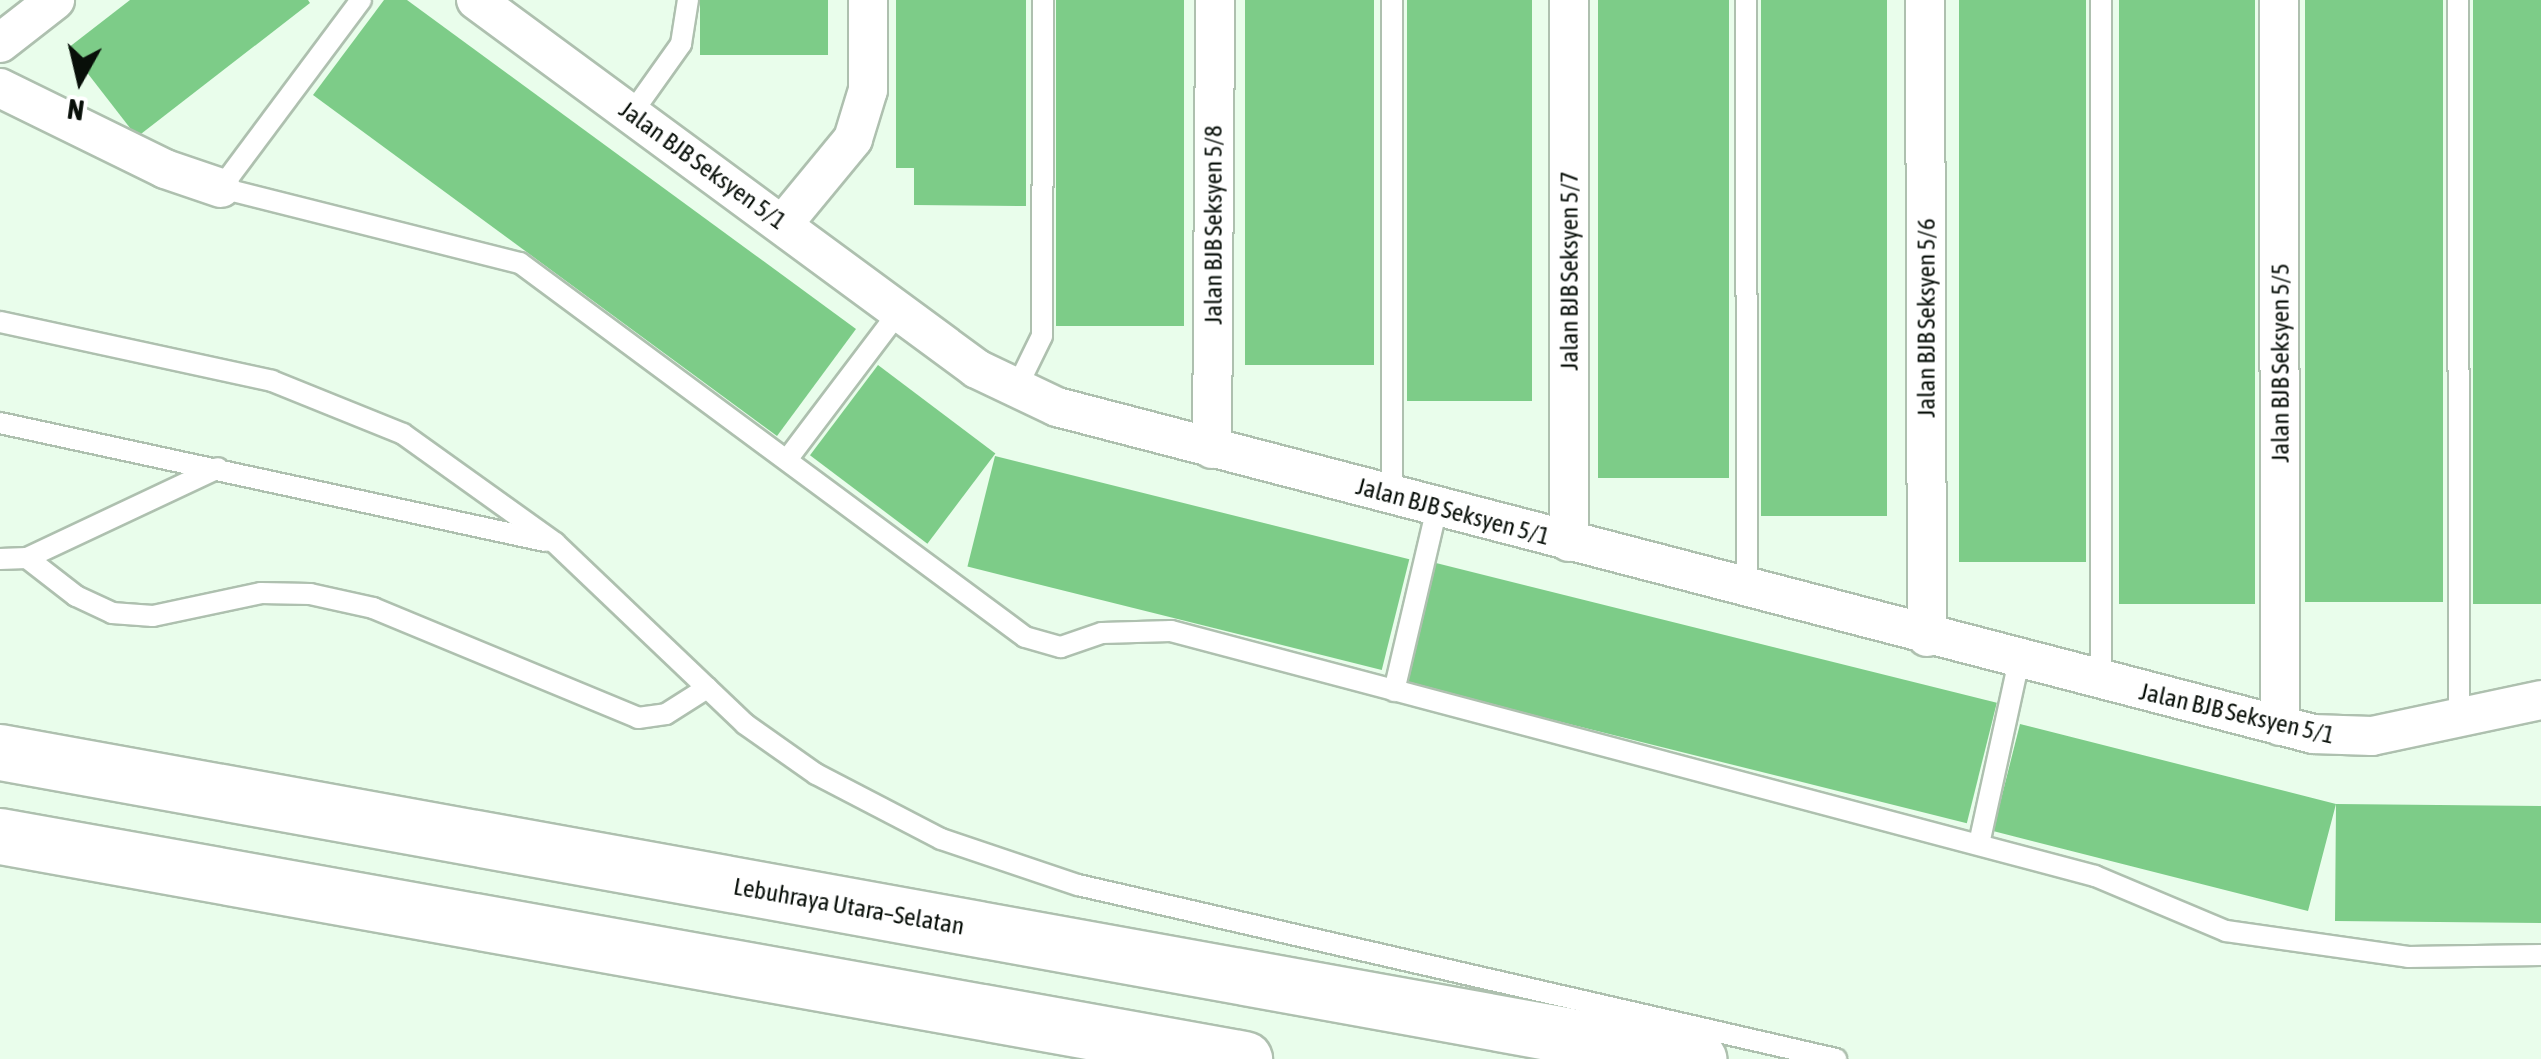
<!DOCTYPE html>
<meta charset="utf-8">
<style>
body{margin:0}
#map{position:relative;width:2541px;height:1059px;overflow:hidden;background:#e9fdeb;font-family:"Asap Condensed",sans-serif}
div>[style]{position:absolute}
.building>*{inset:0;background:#7dcc88;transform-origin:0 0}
.roads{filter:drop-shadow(2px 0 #aec0af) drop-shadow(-2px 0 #aec0af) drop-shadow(0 2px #aec0af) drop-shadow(0 -2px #aec0af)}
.service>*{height:20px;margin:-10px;padding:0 10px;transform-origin:10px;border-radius:10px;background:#fff}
.minor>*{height:38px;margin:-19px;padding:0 19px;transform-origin:19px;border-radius:19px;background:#fff}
.motorway>*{height:55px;margin:-27.5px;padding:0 27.5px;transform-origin:27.5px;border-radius:27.5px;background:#fff}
span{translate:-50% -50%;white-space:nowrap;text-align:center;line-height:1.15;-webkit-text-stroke:8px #fff;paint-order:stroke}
.street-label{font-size:25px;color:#080f09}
.north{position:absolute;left:30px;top:30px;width:100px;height:100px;-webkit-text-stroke:8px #fff;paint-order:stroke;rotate:188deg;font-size:28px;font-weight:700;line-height:40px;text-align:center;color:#080f09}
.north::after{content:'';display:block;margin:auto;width:35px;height:45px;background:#080f09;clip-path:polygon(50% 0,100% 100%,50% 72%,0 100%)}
</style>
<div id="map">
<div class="building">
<i style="clip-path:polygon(130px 0,308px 0,310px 3px,137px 137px,68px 48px)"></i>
<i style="clip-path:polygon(384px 0,407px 0,856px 329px,777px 436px,313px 95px)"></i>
<i style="left:700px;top:0;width:128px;height:55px"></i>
<i style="clip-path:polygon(896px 0,1026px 0,1026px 206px,914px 205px,914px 168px,896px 168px)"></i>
<i style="left:1056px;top:0;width:128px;height:326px"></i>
<i style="left:1245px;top:0;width:129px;height:365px"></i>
<i style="left:1407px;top:0;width:125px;height:401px"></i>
<i style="left:1598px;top:0;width:131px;height:478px"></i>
<i style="left:1761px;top:0;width:126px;height:516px"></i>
<i style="left:1959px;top:0;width:127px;height:562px"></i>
<i style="left:2119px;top:0;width:136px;height:604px"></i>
<i style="left:2305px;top:0;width:138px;height:602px"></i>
<i style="left:2473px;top:0;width:68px;height:604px"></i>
<i style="left:878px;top:365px;width:147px;height:113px;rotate:37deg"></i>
<i style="left:995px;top:456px;width:427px;height:114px;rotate:14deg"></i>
<i style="left:1436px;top:563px;width:578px;height:124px;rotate:14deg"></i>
<i style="clip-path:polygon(2020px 724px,2336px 804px,2541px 806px,2541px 923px,2335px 921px,2336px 804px,2308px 911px,1993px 831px)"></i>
</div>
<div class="roads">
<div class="service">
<i style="left:361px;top:0;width:234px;rotate:126.7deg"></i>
<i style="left:221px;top:188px;width:308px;rotate:14.1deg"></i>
<i style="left:520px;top:263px;width:628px;rotate:36.52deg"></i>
<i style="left:1025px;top:637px;width:37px;rotate:16deg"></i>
<i style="left:1061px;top:647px;width:43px;rotate:-18.9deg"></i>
<i style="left:1102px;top:633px;width:69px;rotate:-1.7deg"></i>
<i style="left:1171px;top:631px;width:956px;rotate:14.85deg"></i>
<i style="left:2095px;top:876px;width:142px;rotate:22.8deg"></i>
<i style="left:2226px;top:931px;width:184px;rotate:8.1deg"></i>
<i style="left:2408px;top:957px;width:133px;rotate:-0.9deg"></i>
<i style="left:1392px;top:0;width:495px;rotate:90deg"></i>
<i style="left:1746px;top:0;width:588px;rotate:89.9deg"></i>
<i style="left:2458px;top:0;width:719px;rotate:89.92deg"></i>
<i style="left:632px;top:113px;width:85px;rotate:-54.6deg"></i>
<i style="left:681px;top:44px;width:45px;rotate:-81deg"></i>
<i style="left:0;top:322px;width:278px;rotate:12.2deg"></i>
<i style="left:272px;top:381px;width:141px;rotate:22deg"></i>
<i style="left:403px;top:434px;width:187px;rotate:35.6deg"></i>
<i style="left:555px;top:543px;width:262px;rotate:43.6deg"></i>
<i style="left:745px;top:724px;width:87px;rotate:35.2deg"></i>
<i style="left:816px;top:774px;width:141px;rotate:27.5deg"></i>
<i style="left:941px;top:839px;width:145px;rotate:18.6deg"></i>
<i style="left:1078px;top:885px;width:778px;rotate:12.93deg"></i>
<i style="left:1016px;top:389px;width:59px;rotate:-63.9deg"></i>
<i style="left:1042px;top:336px;width:336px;rotate:-89.8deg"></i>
<i style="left:0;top:423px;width:558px;rotate:12.22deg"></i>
<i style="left:789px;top:457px;width:184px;rotate:-52.9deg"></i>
<i style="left:27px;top:558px;width:62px;rotate:37.8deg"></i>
<i style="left:76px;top:596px;width:40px;rotate:25deg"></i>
<i style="left:112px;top:613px;width:41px;rotate:4.2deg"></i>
<i style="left:153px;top:616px;width:110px;rotate:-12deg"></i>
<i style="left:261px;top:593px;width:49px;rotate:1.2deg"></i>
<i style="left:310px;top:594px;width:65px;rotate:12.5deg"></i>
<i style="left:373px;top:608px;width:287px;rotate:22.5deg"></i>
<i style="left:638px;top:718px;width:28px;rotate:-8deg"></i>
<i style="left:666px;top:714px;width:49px;rotate:-32.4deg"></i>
<i style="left:0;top:559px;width:27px;rotate:-2deg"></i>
<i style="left:27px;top:558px;width:211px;rotate:-25.2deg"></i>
<i style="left:2101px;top:681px;width:681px;rotate:-90deg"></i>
<i style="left:1394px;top:691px;width:188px;rotate:-76.8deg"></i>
<i style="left:1979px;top:844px;width:188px;rotate:-77.7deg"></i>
</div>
<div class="minor">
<i style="left:476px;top:0;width:622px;rotate:36.37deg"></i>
<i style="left:977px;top:369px;width:89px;rotate:25.4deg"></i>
<i style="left:1057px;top:407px;width:1298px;rotate:14.59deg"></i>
<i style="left:2313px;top:734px;width:59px;rotate:1.9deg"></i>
<i style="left:2372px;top:736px;width:173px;rotate:-12deg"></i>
<i style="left:1925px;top:0;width:637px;rotate:89.82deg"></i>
<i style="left:2279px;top:0;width:726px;rotate:89.92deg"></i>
<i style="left:0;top:43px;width:70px;rotate:-38deg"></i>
<i style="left:0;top:88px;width:184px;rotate:26.1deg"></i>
<i style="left:165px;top:169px;width:59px;rotate:18.7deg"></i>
<i style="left:783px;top:224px;width:110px;rotate:-50.5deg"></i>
<i style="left:853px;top:139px;width:51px;rotate:-73deg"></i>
<i style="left:868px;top:90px;width:90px;rotate:-90deg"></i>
<i style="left:1212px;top:449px;width:449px;rotate:-89.6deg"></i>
<i style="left:1569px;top:542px;width:542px;rotate:-90deg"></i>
</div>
<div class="motorway">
<i style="left:0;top:752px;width:1726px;rotate:10.25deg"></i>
<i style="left:0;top:836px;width:1264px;rotate:10.16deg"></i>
</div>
</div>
<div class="street-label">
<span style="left:703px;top:165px;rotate:36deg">Jalan BJB Seksyen 5/1</span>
<span style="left:1213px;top:225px;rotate:-90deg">Jalan BJB Seksyen 5/8</span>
<span style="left:1569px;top:271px;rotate:-90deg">Jalan BJB Seksyen 5/7</span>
<span style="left:1926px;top:318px;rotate:-90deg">Jalan BJB Seksyen 5/6</span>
<span style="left:2280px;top:363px;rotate:-90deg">Jalan BJB Seksyen 5/5</span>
<span style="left:1453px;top:511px;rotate:15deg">Jalan BJB Seksyen 5/1</span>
<span style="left:2237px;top:713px;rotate:13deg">Jalan BJB Seksyen 5/1</span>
<span style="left:849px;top:906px;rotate:10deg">Lebuhraya Utara–Selatan</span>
</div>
<div class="north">N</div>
</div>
